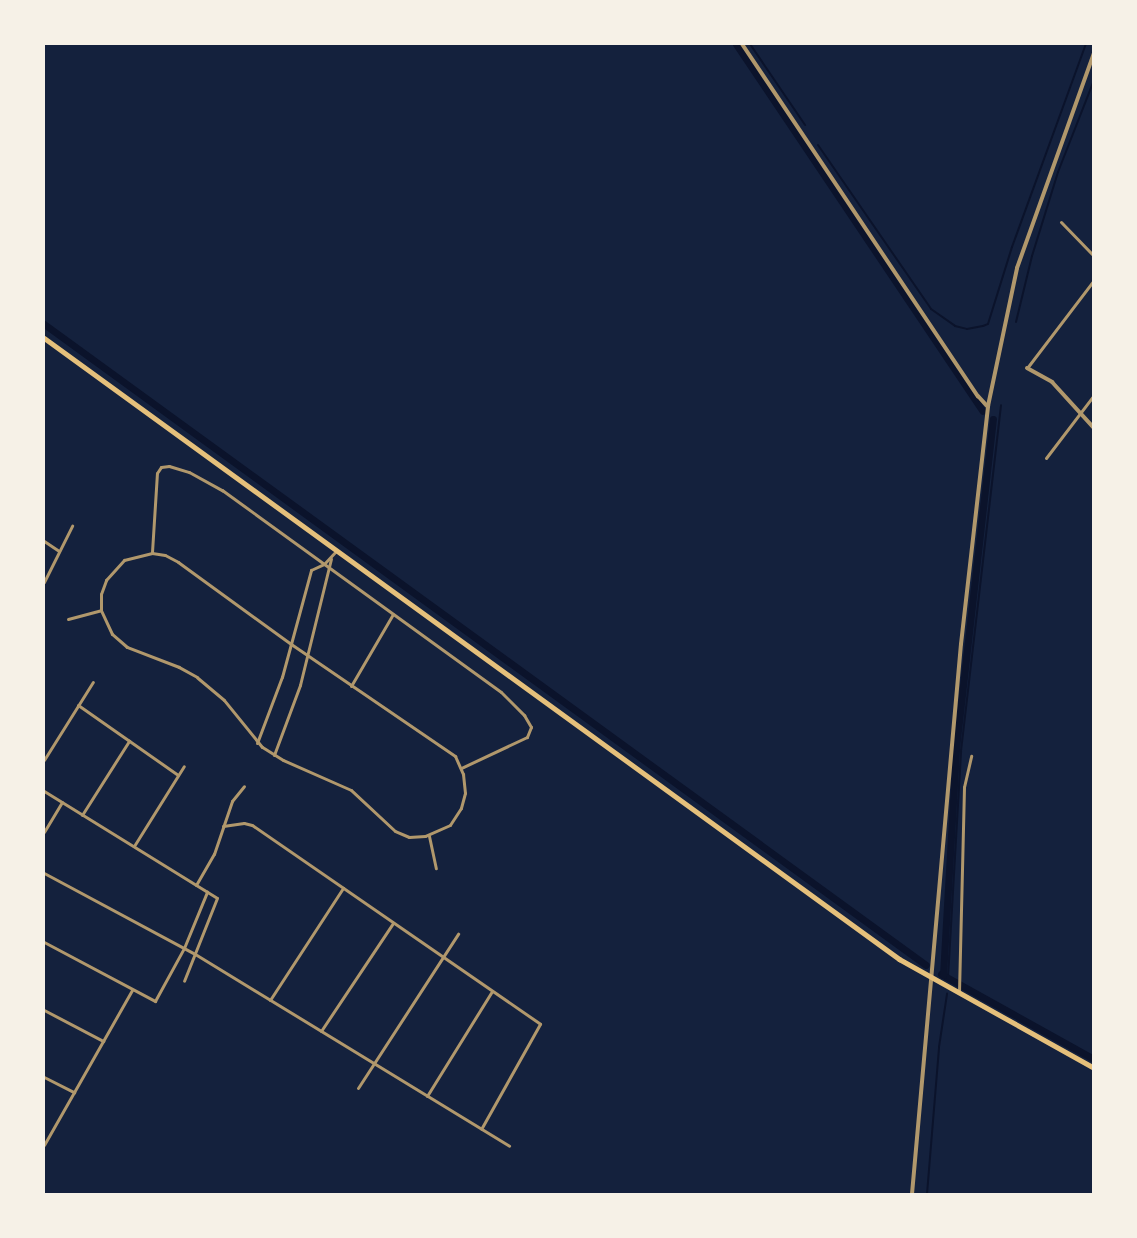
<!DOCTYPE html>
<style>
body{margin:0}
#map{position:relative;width:1137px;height:1238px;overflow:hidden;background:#14213d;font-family:"Roboto Condensed",sans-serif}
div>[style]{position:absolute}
.stream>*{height:2px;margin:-1px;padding:0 1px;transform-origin:1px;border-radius:1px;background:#0b132b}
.canal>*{height:7px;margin:-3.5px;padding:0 3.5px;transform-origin:3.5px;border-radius:3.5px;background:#0b132b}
.minor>*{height:3px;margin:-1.5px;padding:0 1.5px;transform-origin:1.5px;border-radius:1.5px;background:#b1986c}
.tertiary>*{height:4px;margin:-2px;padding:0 2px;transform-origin:2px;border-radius:2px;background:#b1986c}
.primary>*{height:5px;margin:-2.5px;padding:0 2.5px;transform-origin:2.5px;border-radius:2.5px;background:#e5c07b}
span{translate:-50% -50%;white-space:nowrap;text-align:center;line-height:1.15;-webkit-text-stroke:4.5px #f6f1e7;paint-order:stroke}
.frame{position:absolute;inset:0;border:45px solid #f6f1e7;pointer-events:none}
</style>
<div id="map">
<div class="stream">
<i style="left:750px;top:44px;width:98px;rotate:55.8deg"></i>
<i style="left:818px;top:145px;width:199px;rotate:55.4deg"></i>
<i style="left:931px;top:309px;width:29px;rotate:35deg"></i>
<i style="left:955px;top:326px;width:12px;rotate:14deg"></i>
<i style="left:967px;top:329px;width:16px;rotate:-11deg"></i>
<i style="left:983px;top:326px;width:5px;rotate:-22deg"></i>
<i style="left:988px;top:324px;width:81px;rotate:-72.7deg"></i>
<i style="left:1012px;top:247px;width:216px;rotate:-70deg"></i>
<i style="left:1016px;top:322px;width:68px;rotate:-76.4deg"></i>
<i style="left:1032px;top:256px;width:88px;rotate:-72.8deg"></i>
<i style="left:1058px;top:172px;width:99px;rotate:-68.6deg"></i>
<i style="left:948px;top:978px;width:227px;rotate:-86.7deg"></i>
<i style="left:961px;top:751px;width:348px;rotate:-83.4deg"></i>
<i style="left:927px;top:1194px;width:147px;rotate:-85.3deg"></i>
<i style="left:939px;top:1047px;width:54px;rotate:-81.4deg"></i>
</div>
<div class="canal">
<i style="left:736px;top:44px;width:442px;rotate:56.1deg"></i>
<i style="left:44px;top:324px;width:1090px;rotate:36.01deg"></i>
<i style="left:941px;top:974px;width:175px;rotate:29.1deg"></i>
<i style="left:943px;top:975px;width:227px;rotate:-86.7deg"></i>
<i style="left:956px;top:748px;width:331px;rotate:-83.6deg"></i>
</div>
<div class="minor">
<i style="left:1061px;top:222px;width:47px;rotate:45.9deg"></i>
<i style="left:1027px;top:368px;width:111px;rotate:-52.7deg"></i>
<i style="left:1046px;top:458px;width:79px;rotate:-52.7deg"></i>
<i style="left:44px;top:541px;width:18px;rotate:34deg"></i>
<i style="left:152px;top:552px;width:79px;rotate:-86.4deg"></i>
<i style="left:157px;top:473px;width:7px;rotate:-56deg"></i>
<i style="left:161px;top:467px;width:8px;rotate:-7deg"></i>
<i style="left:169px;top:466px;width:21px;rotate:17deg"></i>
<i style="left:189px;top:472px;width:38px;rotate:29deg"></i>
<i style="left:222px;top:490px;width:344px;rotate:35.9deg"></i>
<i style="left:501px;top:692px;width:33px;rotate:45deg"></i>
<i style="left:524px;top:715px;width:14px;rotate:60deg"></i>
<i style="left:531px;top:727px;width:11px;rotate:112deg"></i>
<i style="left:527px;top:737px;width:73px;rotate:154.8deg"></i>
<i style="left:152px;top:553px;width:13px;rotate:9deg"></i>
<i style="left:165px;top:555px;width:15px;rotate:28deg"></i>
<i style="left:178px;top:562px;width:140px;rotate:36deg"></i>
<i style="left:291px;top:644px;width:199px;rotate:34.3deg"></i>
<i style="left:455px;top:756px;width:20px;rotate:66deg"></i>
<i style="left:463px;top:774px;width:19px;rotate:84deg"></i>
<i style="left:465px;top:793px;width:16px;rotate:105deg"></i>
<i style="left:461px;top:808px;width:20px;rotate:123deg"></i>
<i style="left:450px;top:825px;width:27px;rotate:156deg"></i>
<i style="left:425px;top:836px;width:16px;rotate:176deg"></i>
<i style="left:409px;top:837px;width:15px;rotate:-157deg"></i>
<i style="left:395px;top:831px;width:60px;rotate:-137deg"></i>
<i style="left:351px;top:790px;width:74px;rotate:-156.2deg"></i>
<i style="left:283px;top:760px;width:25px;rotate:-148deg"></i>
<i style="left:262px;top:747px;width:60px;rotate:-129deg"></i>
<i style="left:224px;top:700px;width:35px;rotate:-140deg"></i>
<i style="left:197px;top:677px;width:21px;rotate:-151deg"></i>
<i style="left:179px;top:667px;width:56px;rotate:-159deg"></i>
<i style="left:127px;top:647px;width:20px;rotate:-139deg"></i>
<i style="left:112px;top:634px;width:26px;rotate:-115deg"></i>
<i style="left:101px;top:610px;width:16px;rotate:-90deg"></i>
<i style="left:101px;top:594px;width:15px;rotate:-70deg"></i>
<i style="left:106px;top:580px;width:27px;rotate:-48deg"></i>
<i style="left:124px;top:560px;width:29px;rotate:-14deg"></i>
<i style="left:44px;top:582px;width:63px;rotate:-63.4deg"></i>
<i style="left:68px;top:619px;width:34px;rotate:-15deg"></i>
<i style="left:351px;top:686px;width:83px;rotate:-59.7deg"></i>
<i style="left:78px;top:705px;width:122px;rotate:35deg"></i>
<i style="left:257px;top:743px;width:71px;rotate:-69.3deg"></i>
<i style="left:282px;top:677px;width:111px;rotate:-74.8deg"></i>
<i style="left:311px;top:570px;width:14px;rotate:-25deg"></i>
<i style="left:324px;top:564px;width:18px;rotate:-47deg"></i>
<i style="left:274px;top:755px;width:75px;rotate:-69.6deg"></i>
<i style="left:300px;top:685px;width:130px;rotate:-76.2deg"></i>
<i style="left:44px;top:760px;width:92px;rotate:-57.9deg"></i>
<i style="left:44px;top:791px;width:203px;rotate:31.7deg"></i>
<i style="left:217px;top:898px;width:89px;rotate:111.7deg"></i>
<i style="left:82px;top:815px;width:88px;rotate:-57.6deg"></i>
<i style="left:223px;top:826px;width:21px;rotate:-8deg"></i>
<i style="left:244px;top:823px;width:8px;rotate:14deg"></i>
<i style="left:252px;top:825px;width:350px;rotate:34.6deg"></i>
<i style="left:540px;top:1024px;width:120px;rotate:119.3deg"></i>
<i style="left:44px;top:832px;width:35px;rotate:-59deg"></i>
<i style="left:429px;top:836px;width:33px;rotate:78deg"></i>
<i style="left:134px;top:846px;width:94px;rotate:-58deg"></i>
<i style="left:44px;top:873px;width:171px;rotate:28.2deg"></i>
<i style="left:195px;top:954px;width:368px;rotate:31.4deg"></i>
<i style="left:196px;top:885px;width:36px;rotate:-60deg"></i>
<i style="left:214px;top:854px;width:56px;rotate:-71.2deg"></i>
<i style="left:232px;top:801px;width:19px;rotate:-51deg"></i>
<i style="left:44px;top:942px;width:126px;rotate:28deg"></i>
<i style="left:155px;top:1001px;width:60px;rotate:-61.3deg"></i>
<i style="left:184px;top:948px;width:61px;rotate:-67.7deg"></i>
<i style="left:959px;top:992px;width:205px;rotate:-88.6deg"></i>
<i style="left:964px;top:787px;width:32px;rotate:-77deg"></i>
<i style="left:270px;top:1000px;width:134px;rotate:-56.9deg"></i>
<i style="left:44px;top:1010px;width:67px;rotate:27.7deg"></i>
<i style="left:321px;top:1031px;width:130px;rotate:-56.3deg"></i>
<i style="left:44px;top:1077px;width:34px;rotate:27deg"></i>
<i style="left:358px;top:1088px;width:184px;rotate:-57deg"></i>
<i style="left:427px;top:1096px;width:123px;rotate:-58.2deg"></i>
<i style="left:44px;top:1145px;width:178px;rotate:-60.4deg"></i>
</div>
<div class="tertiary">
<i style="left:742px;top:44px;width:424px;rotate:56.2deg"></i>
<i style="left:978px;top:396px;width:13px;rotate:48deg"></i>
<i style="left:1027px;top:368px;width:29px;rotate:29deg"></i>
<i style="left:1052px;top:382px;width:62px;rotate:47.6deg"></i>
<i style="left:912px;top:1194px;width:552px;rotate:-84.91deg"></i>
<i style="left:961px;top:644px;width:240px;rotate:-83.5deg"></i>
<i style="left:988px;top:406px;width:141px;rotate:-78.1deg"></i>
<i style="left:1017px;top:268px;width:228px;rotate:-70.3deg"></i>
</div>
<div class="primary">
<i style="left:44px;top:338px;width:1057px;rotate:35.99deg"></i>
<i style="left:899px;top:959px;width:223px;rotate:29.2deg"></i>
</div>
<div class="frame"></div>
</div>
